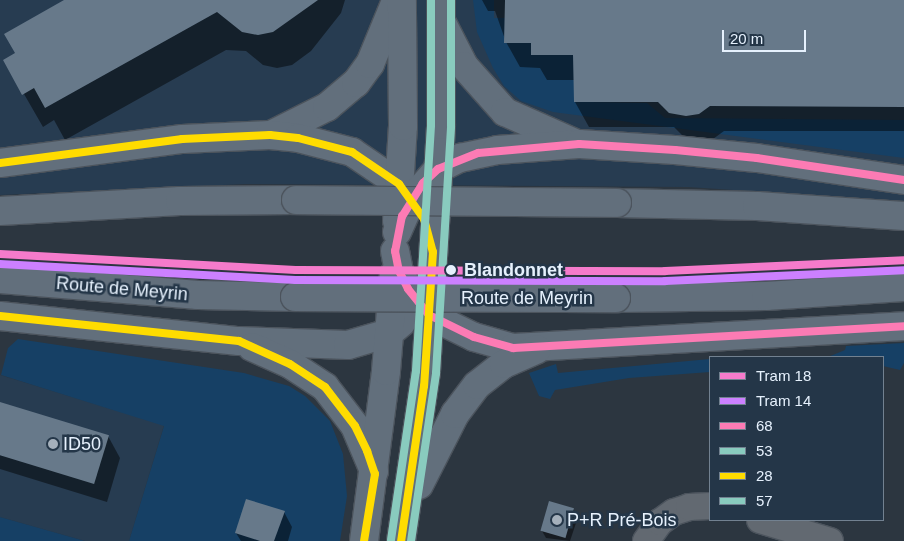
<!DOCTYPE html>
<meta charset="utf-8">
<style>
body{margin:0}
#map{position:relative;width:904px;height:541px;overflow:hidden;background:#2c3640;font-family:Helvetica,sans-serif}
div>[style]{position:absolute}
.built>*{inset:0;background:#273c51}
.green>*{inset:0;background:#164065}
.shadow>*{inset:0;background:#0007}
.building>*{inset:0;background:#67798a;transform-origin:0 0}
.roads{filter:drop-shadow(1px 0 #4c545d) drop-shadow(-1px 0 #4c545d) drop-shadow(0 1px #4c545d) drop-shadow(0 -1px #4c545d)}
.street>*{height:26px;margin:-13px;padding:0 13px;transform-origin:13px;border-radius:13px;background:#626971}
.primary>*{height:28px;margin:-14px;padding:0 14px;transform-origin:14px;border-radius:14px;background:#626f7c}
.bridges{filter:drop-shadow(1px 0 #4c545d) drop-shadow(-1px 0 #4c545d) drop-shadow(0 1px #4c545d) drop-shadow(0 -1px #4c545d)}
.primary-bridge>*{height:28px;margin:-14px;padding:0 14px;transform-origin:14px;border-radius:14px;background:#626f7c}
.bus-1>*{height:8px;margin:-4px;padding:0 4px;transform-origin:4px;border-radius:4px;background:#fc7bb4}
.bus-2>*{height:8px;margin:-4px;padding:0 4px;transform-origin:4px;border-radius:4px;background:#89cbbe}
.bus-3>*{height:8px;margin:-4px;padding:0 4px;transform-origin:4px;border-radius:4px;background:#ffdc00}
.bus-4>*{height:8px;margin:-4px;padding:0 4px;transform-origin:4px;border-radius:4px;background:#89cbbe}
.tram-1>*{height:8px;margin:-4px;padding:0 4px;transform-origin:4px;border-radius:4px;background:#f57bcb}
.tram-2>*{height:8px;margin:-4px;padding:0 4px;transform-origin:4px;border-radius:4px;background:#cc80ff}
.dots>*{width:14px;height:14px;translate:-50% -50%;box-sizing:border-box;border:2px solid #243648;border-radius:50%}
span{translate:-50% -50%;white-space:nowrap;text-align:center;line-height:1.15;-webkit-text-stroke:5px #243648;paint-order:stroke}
.stop-label{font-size:18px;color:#e6f1fd;font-weight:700}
.left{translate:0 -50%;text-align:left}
.street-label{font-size:18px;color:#e6f1fd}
.poi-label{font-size:18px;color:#e6f1fd}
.legend{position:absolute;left:709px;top:356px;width:175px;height:165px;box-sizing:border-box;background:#243648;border:1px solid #728190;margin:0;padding:6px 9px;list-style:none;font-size:15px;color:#e6f1fd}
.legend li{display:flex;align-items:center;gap:10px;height:25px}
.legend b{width:25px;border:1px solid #728190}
.scale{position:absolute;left:722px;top:30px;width:84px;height:22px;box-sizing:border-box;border:2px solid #e6f1fd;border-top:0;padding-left:6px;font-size:15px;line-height:18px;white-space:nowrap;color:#e6f1fd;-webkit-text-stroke:4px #243648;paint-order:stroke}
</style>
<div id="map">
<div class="built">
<i style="clip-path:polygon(0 0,904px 0,904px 201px,688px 187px,245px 184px,0 195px)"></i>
<i style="clip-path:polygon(0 375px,164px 425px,129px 541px,85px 541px,0 517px)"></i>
</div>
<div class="green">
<i style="clip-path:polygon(473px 0,494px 0,494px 18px,505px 18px,531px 43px,531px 55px,591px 55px,592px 102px,647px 103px,665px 118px,904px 120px,904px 158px,553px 112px,521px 101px,504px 86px,493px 68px,477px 32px)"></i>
<i style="clip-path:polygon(18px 339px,244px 373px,289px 386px,305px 396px,330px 421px,343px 454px,347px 496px,340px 541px,129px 541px,164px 426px,1px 375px,8px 348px)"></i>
<i style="clip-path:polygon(904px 343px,904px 363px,900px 370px,883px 366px,883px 357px,828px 357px,845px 350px,846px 346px)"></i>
<i style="clip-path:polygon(710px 359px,710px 372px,629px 378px,555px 390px,550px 399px,539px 396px,529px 373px,556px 364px,558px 373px)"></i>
<i style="clip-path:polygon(0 517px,32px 526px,85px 541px,0 541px)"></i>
</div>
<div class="shadow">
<i style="clip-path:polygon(67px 0,345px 0,341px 13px,311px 51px,292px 65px,277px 68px,263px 65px,246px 51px,226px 50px,65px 140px,54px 120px,43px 127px,24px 94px,17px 54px)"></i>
<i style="clip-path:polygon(482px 0,904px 0,904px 131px,724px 131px,713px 139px,701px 141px,685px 138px,674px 127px,589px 127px,575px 102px,575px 80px,547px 80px,540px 68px,520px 67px,506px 42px,495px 11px,488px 11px)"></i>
<i style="clip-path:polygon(0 410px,108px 436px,120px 458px,107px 502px,0 469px)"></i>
<i style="clip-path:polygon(573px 509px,578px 517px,570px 541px,546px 538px,542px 531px)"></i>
<i style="clip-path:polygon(284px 512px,292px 527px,288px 541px,241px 541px,236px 533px)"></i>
</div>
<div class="building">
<i style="clip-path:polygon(64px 0,318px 0,273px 32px,258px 35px,242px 32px,217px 12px,45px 108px,34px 88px,22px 95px,3px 60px,15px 53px,4px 34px)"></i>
<i style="clip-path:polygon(505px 0,904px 0,904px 107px,710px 106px,699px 114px,686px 116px,669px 113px,658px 102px,574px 102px,573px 55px,531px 55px,531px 43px,504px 43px)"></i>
<i style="left:0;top:402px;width:114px;height:51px;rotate:17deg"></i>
<i style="clip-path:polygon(246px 499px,285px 511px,274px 541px,260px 541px,235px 533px)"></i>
<i style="left:549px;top:501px;width:26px;height:31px;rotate:16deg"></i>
</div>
<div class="roads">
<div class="street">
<i style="left:760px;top:520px;width:73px;rotate:16.7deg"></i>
<i style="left:646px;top:541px;width:24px;rotate:-54deg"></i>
<i style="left:660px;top:522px;width:17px;rotate:-36deg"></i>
<i style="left:674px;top:512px;width:16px;rotate:-18deg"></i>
<i style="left:689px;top:507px;width:21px;rotate:-3deg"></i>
</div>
<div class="primary">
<i style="left:443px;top:25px;width:46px;rotate:62.9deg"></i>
<i style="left:464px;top:66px;width:62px;rotate:48.3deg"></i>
<i style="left:505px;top:112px;width:77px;rotate:23.9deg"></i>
<i style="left:271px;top:135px;width:63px;rotate:-26.6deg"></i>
<i style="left:327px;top:107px;width:38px;rotate:-40deg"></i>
<i style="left:356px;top:83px;width:24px;rotate:-54deg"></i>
<i style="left:370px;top:64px;width:68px;rotate:-67.6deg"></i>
<i style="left:0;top:163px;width:184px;rotate:-7.5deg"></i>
<i style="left:182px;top:139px;width:88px;rotate:-2.6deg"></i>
<i style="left:270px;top:135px;width:28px;rotate:6deg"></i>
<i style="left:298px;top:138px;width:56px;rotate:14.5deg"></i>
<i style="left:352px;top:152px;width:57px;rotate:34.2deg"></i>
<i style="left:399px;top:184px;width:14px;rotate:54deg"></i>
<i style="left:617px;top:203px;width:140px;rotate:1.2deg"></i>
<i style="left:757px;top:206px;width:147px;rotate:3.9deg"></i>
<i style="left:0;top:211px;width:180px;rotate:-3.2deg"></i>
<i style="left:180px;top:201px;width:116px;rotate:-0.5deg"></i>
<i style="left:397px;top:221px;width:95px;rotate:-86.4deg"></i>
<i style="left:403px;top:126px;width:126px;rotate:-90.5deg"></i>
<i style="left:397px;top:232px;width:35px;rotate:-66deg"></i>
<i style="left:411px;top:200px;width:41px;rotate:-48.9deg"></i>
<i style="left:438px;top:169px;width:25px;rotate:-27deg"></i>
<i style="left:460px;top:158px;width:38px;rotate:-12deg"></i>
<i style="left:497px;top:150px;width:82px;rotate:-4.2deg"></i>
<i style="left:579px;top:144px;width:96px;rotate:3.6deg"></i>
<i style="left:675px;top:150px;width:82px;rotate:5.6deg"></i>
<i style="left:757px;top:158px;width:149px;rotate:8.5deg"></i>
<i style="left:395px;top:251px;width:20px;rotate:79deg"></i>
<i style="left:399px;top:271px;width:20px;rotate:63deg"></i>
<i style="left:408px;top:289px;width:33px;rotate:51deg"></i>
<i style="left:429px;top:315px;width:50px;rotate:26.1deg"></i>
<i style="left:474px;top:337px;width:41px;rotate:15.8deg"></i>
<i style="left:513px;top:348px;width:392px;rotate:-3.2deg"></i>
<i style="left:0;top:279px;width:199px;rotate:4.6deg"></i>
<i style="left:198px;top:295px;width:97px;rotate:1.2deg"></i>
<i style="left:616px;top:298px;width:150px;rotate:-0.8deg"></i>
<i style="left:766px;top:296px;width:138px;rotate:-3.7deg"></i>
<i style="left:0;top:316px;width:240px;rotate:6deg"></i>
<i style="left:239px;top:341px;width:109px;rotate:2.1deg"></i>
<i style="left:348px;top:345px;width:43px;rotate:-16.3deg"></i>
<i style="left:389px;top:333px;width:16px;rotate:-40deg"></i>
<i style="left:252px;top:347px;width:42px;rotate:24.1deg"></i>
<i style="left:290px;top:364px;width:42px;rotate:33.3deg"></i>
<i style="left:325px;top:387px;width:49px;rotate:52.4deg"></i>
<i style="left:355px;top:426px;width:49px;rotate:67.1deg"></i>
<i style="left:419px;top:485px;width:80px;rotate:-63.1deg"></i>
<i style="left:455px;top:414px;width:36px;rotate:-53deg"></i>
<i style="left:477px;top:385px;width:34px;rotate:-38deg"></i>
<i style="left:504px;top:364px;width:36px;rotate:-24deg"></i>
<i style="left:364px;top:541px;width:171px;rotate:-82.6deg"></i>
<i style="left:386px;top:371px;width:97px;rotate:-85.3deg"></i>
<i style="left:401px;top:541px;width:171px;rotate:-81.6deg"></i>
<i style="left:426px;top:372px;width:247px;rotate:-86.5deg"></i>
<i style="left:441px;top:125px;width:125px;rotate:-90deg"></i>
</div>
</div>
<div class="bridges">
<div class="primary-bridge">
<i style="left:296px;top:200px;width:321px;rotate:0.5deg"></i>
<i style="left:295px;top:297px;width:321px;rotate:0.2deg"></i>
</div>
</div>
<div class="bus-1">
<i style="left:904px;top:180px;width:149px;rotate:-171.5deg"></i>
<i style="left:757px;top:158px;width:82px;rotate:-174.4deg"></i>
<i style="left:675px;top:150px;width:96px;rotate:-176.4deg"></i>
<i style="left:579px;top:144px;width:101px;rotate:174.9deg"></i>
<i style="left:478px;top:153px;width:43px;rotate:158.2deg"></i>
<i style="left:438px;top:169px;width:21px;rotate:137deg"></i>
<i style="left:423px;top:183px;width:39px;rotate:122deg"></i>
<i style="left:402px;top:216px;width:36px;rotate:101deg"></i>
<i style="left:395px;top:251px;width:20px;rotate:79deg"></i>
<i style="left:399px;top:271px;width:20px;rotate:63deg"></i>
<i style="left:408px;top:289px;width:33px;rotate:51deg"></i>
<i style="left:429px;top:315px;width:50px;rotate:26.1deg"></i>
<i style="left:474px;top:337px;width:41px;rotate:15.8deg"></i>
<i style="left:513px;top:348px;width:392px;rotate:-3.2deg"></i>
</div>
<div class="bus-2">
<i style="left:411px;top:541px;width:170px;rotate:-81.5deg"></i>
<i style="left:436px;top:373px;width:247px;rotate:-86.5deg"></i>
<i style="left:451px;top:126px;width:126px;rotate:-90deg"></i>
</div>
<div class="bus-3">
<i style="left:0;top:163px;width:184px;rotate:-7.5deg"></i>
<i style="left:182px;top:139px;width:88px;rotate:-2.6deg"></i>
<i style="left:270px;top:135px;width:28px;rotate:6deg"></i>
<i style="left:298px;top:138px;width:56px;rotate:14.5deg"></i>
<i style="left:352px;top:152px;width:57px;rotate:34.2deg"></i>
<i style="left:399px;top:184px;width:43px;rotate:54.5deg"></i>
<i style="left:424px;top:219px;width:34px;rotate:75deg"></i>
<i style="left:433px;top:252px;width:134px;rotate:93.8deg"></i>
<i style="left:424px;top:386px;width:157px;rotate:98.4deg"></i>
<i style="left:0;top:316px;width:240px;rotate:6deg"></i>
<i style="left:239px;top:341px;width:56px;rotate:24.3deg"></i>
<i style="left:290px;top:364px;width:42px;rotate:33.3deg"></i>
<i style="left:325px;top:387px;width:49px;rotate:52.4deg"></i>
<i style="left:355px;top:426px;width:28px;rotate:64deg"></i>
<i style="left:367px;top:451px;width:24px;rotate:71deg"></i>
<i style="left:375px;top:474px;width:68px;rotate:99.3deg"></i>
</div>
<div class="bus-4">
<i style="left:391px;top:540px;width:171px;rotate:-81.6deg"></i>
<i style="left:416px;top:371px;width:246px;rotate:-86.5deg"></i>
<i style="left:431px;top:125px;width:125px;rotate:-90deg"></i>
</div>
<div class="tram-1">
<i style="left:0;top:254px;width:296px;rotate:3.1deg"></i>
<i style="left:296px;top:270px;width:369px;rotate:0.2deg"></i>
<i style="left:665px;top:271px;width:239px;rotate:-2.6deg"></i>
</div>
<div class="tram-2">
<i style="left:0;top:264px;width:296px;rotate:3.1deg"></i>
<i style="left:296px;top:280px;width:369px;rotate:0.2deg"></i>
<i style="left:665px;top:281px;width:239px;rotate:-2.6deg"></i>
</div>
<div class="dots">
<i style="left:451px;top:270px;background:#e6f1fd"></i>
<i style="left:53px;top:444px;background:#a5b0bb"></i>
<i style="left:557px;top:520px;background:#a5b0bb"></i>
</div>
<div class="stop-label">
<span class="left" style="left:464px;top:270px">Blandonnet</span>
</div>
<div class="street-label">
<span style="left:122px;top:289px;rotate:5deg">Route de Meyrin</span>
<span style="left:527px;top:298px">Route de Meyrin</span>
</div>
<div class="poi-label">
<span class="left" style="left:63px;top:444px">ID50</span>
<span class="left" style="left:567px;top:520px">P+R Pré-Bois</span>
</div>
<ul class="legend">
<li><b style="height:6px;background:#f57bcb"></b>Tram 18</li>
<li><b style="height:6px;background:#cc80ff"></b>Tram 14</li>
<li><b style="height:6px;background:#fc7bb4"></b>68</li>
<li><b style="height:6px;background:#89cbbe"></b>53</li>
<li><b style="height:6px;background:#ffdc00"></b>28</li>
<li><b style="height:6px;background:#89cbbe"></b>57</li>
</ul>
<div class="scale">20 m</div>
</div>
